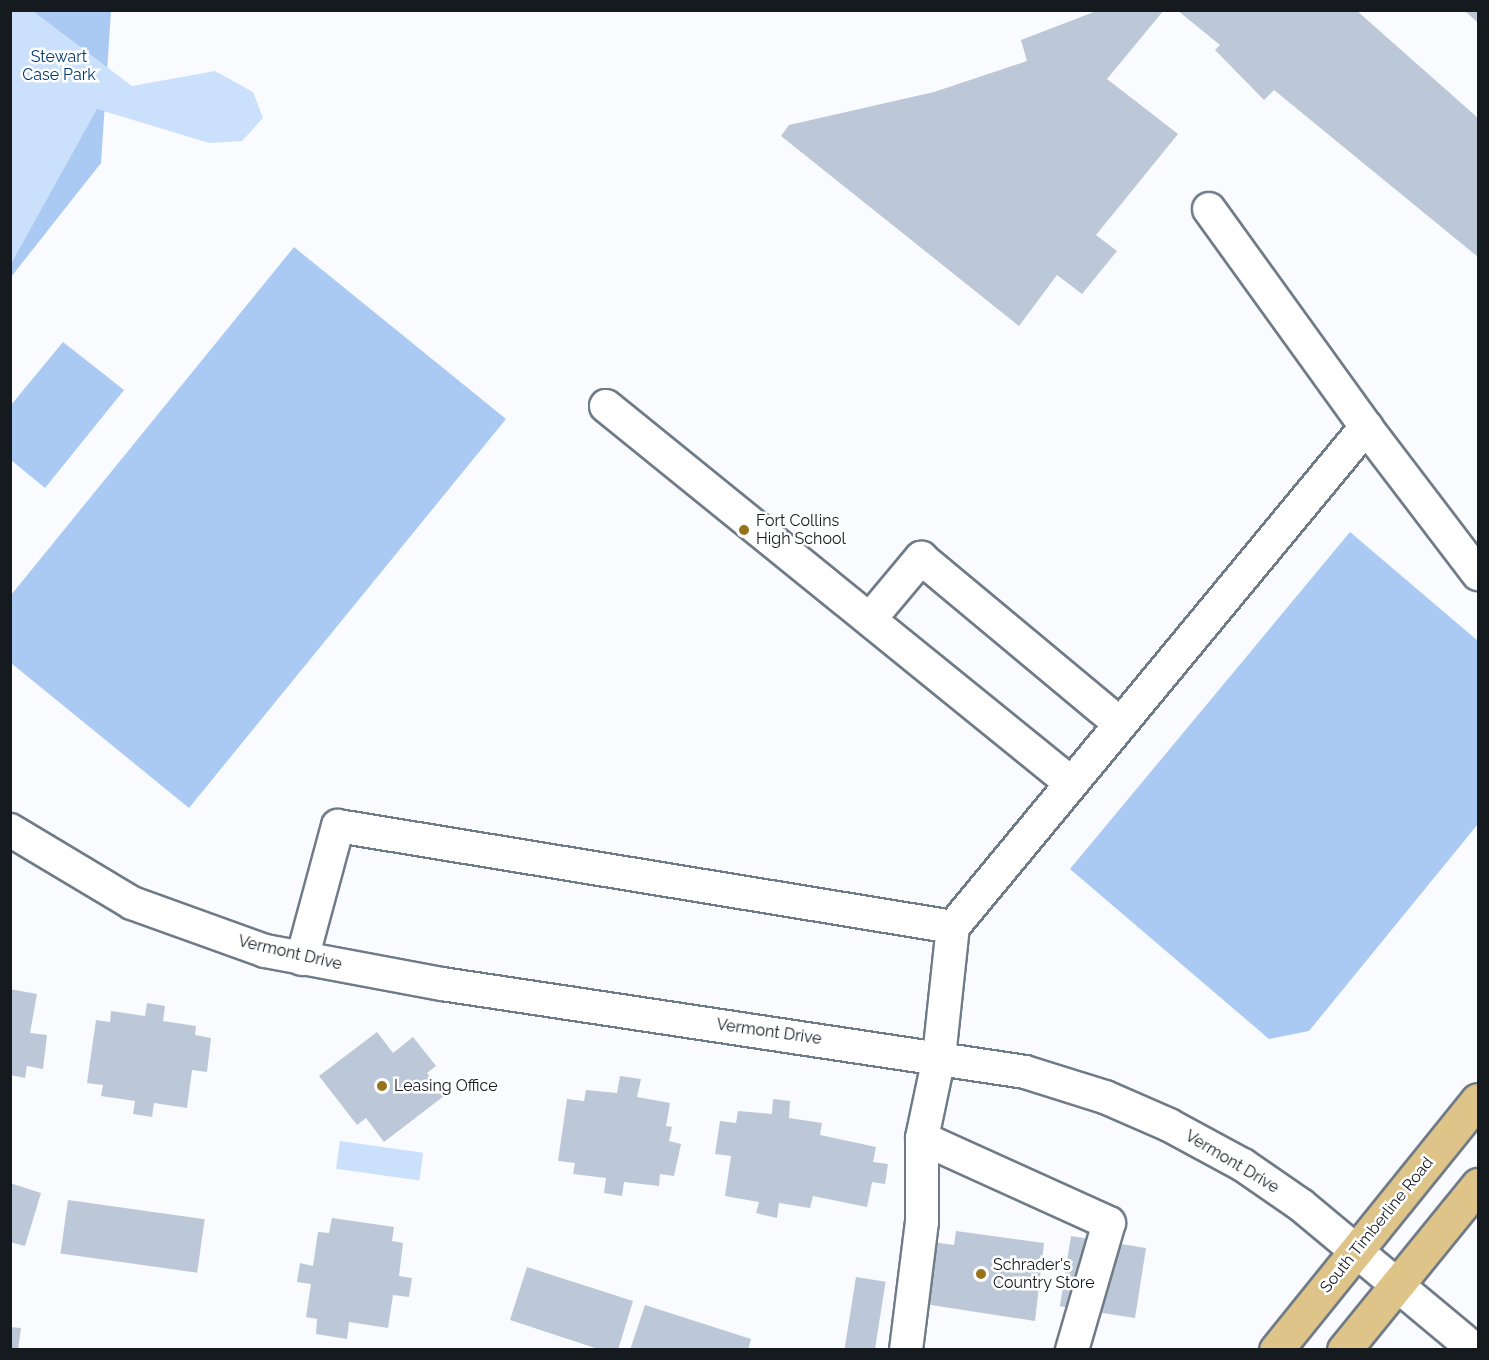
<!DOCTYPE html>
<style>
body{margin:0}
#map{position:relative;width:1489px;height:1360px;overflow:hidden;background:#f9fbff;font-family:Raleway,sans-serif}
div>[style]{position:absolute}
.green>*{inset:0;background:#aacaf4}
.water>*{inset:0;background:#cbe0fb;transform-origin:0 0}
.building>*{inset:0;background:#bcc8d7;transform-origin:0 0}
.roads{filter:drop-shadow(2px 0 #707b88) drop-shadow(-2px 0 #707b88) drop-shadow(0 2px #707b88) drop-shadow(0 -2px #707b88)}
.minor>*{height:32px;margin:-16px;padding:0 16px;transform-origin:16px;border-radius:16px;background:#fff}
.major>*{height:33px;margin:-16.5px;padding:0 16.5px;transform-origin:16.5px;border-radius:16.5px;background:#dfc489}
.dots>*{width:16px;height:16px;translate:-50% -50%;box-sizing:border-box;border:3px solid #fff;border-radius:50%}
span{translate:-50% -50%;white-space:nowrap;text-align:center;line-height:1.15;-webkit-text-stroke:5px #fff;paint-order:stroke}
.park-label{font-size:16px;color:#013972}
.poi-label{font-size:16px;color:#151a1f}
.left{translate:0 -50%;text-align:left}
.street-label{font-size:16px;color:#151a1f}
.frame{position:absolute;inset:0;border:12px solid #151a1f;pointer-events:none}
</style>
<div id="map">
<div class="green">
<i style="clip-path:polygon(11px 11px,111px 11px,101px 163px,11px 277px)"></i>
<i style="clip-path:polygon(294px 247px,506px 419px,189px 808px,11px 663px,11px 595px)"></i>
<i style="clip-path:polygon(63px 342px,124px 390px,45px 488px,11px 460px,11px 405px)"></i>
<i style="clip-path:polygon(1350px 532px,1478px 641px,1478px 824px,1309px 1031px,1269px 1039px,1070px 869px)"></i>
</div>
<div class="water">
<i style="clip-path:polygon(11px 10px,33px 11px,132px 86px,215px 71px,253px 92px,263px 118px,242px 141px,209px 143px,97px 109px,11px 264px)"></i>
<i style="left:340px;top:1141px;width:84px;height:28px;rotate:8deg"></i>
</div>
<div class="building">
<i style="clip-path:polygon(1099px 10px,1164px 10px,1107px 79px,1178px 134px,1096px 235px,1117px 251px,1082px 294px,1057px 275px,1019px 326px,781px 136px,789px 125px,934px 92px,1027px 61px,1021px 40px)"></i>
<i style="clip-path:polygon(1177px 10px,1356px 10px,1478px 118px,1478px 257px,1274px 90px,1264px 100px,1215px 50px,1220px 45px)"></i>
<i style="clip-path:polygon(1464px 10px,1478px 10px,1478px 23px)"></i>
<i style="clip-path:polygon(10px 989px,37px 994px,30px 1033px,47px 1035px,43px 1069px,27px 1066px,25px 1078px,10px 1075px)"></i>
<i style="clip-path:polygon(147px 1003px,165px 1006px,163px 1021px,196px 1026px,195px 1035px,211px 1038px,207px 1072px,192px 1070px,187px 1108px,154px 1103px,152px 1117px,133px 1114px,135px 1101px,101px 1096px,103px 1085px,87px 1083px,96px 1020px,110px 1022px,111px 1011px,145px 1016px)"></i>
<i style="clip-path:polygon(377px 1032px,393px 1053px,413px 1037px,436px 1066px,427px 1073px,444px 1096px,384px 1142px,366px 1118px,357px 1125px,319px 1076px)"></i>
<i style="clip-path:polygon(620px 1076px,641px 1079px,637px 1097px,670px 1103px,666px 1126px,672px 1127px,669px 1141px,681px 1144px,674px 1176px,660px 1174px,659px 1186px,624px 1182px,622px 1196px,604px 1193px,606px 1178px,573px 1174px,575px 1163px,558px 1161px,567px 1099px,584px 1101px,586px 1090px,617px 1093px)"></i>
<i style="clip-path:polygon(773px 1099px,790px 1101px,789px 1118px,822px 1123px,820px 1135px,876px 1147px,873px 1162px,888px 1164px,885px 1184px,872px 1182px,867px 1207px,813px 1196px,810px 1208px,779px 1203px,777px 1218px,756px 1213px,759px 1202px,725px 1196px,731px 1156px,715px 1154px,720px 1121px,736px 1123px,738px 1111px,772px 1114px)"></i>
<i style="clip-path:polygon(10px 1183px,41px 1193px,25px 1246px,10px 1242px)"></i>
<i style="left:68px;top:1200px;width:138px;height:54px;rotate:8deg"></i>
<i style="clip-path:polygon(332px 1218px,394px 1227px,392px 1241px,403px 1243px,399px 1276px,412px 1278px,409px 1297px,393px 1295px,388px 1328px,349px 1322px,347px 1339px,316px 1334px,317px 1319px,306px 1317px,311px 1284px,297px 1282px,300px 1263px,313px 1266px,318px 1232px,329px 1233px)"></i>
<i style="clip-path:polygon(956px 1231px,1044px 1243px,1035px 1321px,918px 1303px,926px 1241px,954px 1245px)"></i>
<i style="left:1071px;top:1236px;width:76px;height:71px;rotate:9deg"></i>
<i style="clip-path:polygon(527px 1267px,633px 1301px,618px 1350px,601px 1350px,510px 1320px)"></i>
<i style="left:856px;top:1277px;width:30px;height:74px;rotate:9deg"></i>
<i style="clip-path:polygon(645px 1305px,751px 1339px,748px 1350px,630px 1350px)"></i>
<i style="clip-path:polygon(10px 1327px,21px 1328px,18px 1350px,10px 1350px)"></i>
</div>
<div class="roads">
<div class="minor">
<i style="left:1209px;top:209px;width:269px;rotate:54.2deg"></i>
<i style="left:1366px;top:427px;width:185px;rotate:52.7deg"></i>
<i style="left:606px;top:406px;width:599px;rotate:39.03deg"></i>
<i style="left:870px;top:619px;width:80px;rotate:-50.1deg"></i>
<i style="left:921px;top:558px;width:259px;rotate:39.8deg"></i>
<i style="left:10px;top:830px;width:142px;rotate:30.9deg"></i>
<i style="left:132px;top:903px;width:141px;rotate:19.8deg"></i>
<i style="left:265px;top:951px;width:180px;rotate:10.6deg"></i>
<i style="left:442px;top:984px;width:590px;rotate:8.58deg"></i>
<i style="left:1025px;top:1072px;width:84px;rotate:17.4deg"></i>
<i style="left:1105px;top:1097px;width:70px;rotate:23.6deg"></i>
<i style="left:1169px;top:1125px;width:84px;rotate:28.4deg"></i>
<i style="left:1243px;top:1165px;width:70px;rotate:34.6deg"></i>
<i style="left:1301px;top:1205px;width:226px;rotate:39.8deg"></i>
<i style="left:302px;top:959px;width:138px;rotate:-74.9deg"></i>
<i style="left:338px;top:826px;width:623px;rotate:9.33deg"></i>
<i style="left:906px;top:1350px;width:129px;rotate:-82.9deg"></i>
<i style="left:922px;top:1222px;width:84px;rotate:-90deg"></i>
<i style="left:1072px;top:1350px;width:132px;rotate:-73.8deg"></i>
<i style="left:1109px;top:1223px;width:205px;rotate:-155.6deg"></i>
<i style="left:922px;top:1138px;width:83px;rotate:-78.1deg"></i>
<i style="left:939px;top:1057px;width:131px;rotate:-83.9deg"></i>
<i style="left:953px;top:927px;width:649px;rotate:-50.44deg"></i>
</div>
<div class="major">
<i style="left:1276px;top:1350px;width:321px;rotate:-51.1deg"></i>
<i style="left:1344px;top:1350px;width:213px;rotate:-50.9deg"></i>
</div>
</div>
<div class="dots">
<i style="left:744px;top:530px;background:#97731d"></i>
<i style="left:382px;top:1086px;background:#97731d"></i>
<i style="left:981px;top:1274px;background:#97731d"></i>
</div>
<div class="park-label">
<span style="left:59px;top:66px">Stewart<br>Case Park</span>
</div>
<div class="poi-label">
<span class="left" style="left:756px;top:530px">Fort Collins<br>High School</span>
<span class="left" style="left:394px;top:1086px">Leasing Office</span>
<span class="left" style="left:993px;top:1274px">Schrader's<br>Country Store</span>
</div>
<div class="street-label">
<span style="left:290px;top:953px;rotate:13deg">Vermont Drive</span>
<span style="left:769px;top:1032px;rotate:8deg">Vermont Drive</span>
<span style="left:1232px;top:1162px;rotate:31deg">Vermont Drive</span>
<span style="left:1377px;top:1225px;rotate:-51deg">South Timberline Road</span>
</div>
<div class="frame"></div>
</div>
